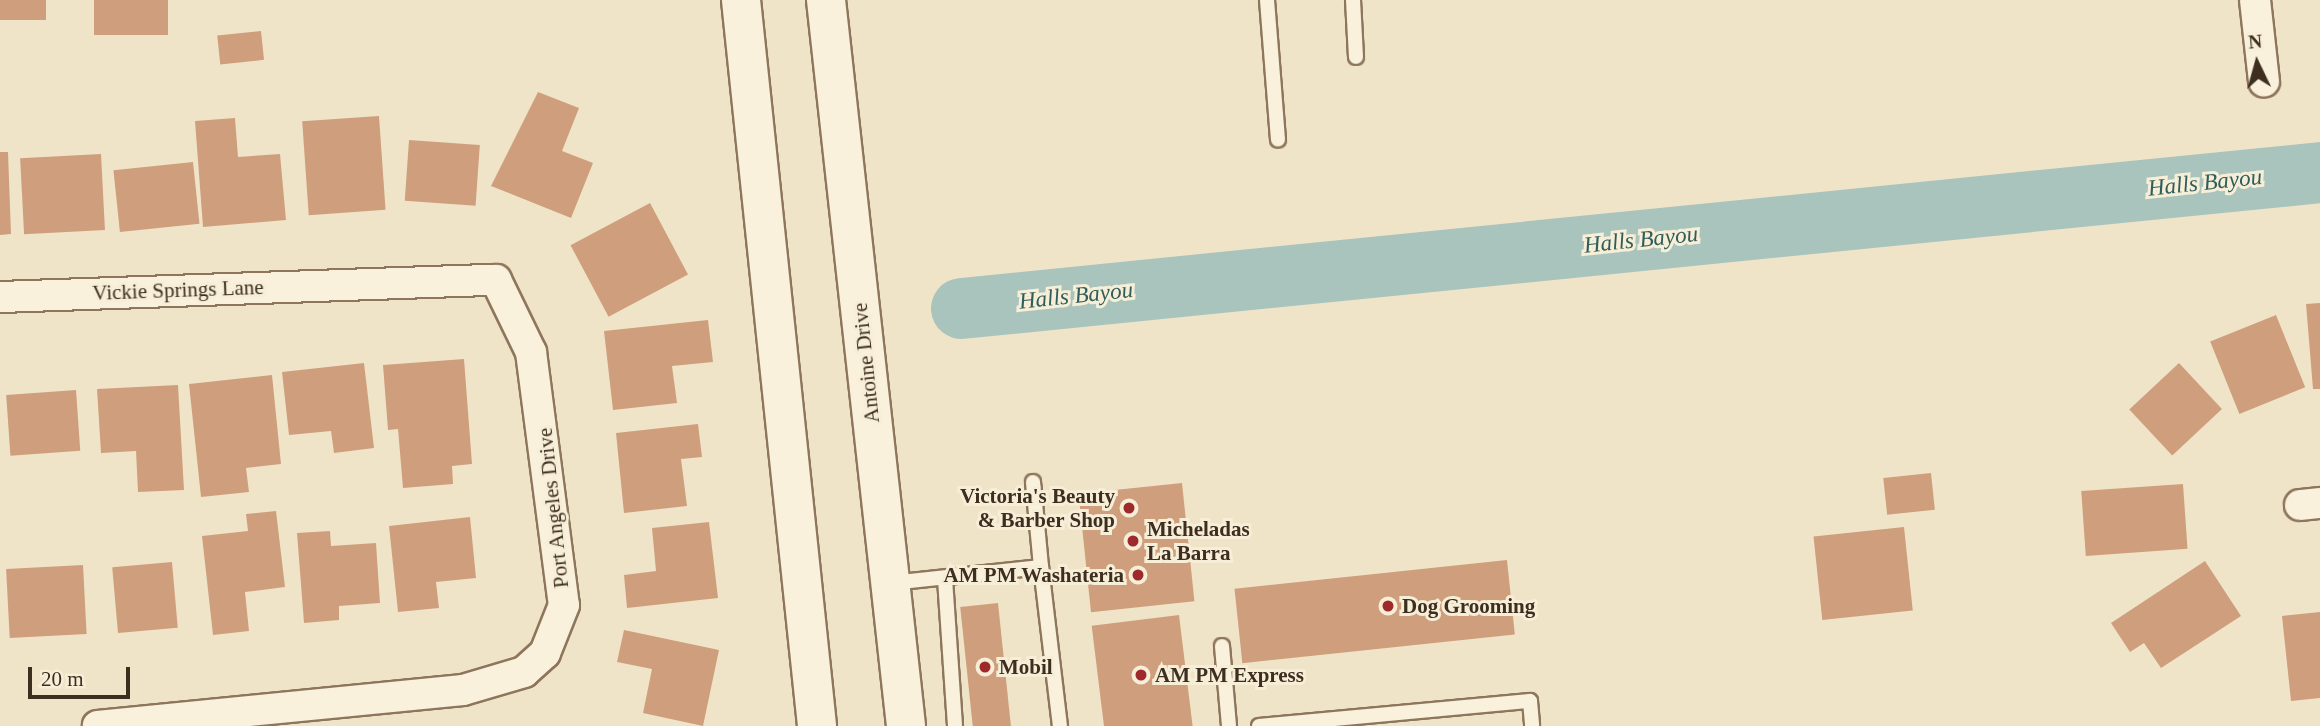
<!DOCTYPE html>
<style>
body{margin:0}
#map{position:relative;width:2320px;height:726px;overflow:hidden;background:#f0e4c8;font-family:"Times New Roman",serif}
div>[style]{position:absolute}
.river>*{height:61px;margin:-30.5px;padding:0 30.5px;transform-origin:30.5px;border-radius:30.5px;background:#a9c4bc}
.building>*{inset:0;background:#cf9f7d;transform-origin:0 0}
.roads{filter:drop-shadow(2px 0 #8d765c) drop-shadow(-2px 0 #8d765c) drop-shadow(0 2px #8d765c) drop-shadow(0 -2px #8d765c)}
.service>*{height:14px;margin:-7px;padding:0 7px;transform-origin:7px;border-radius:7px;background:#faf1dc}
.minor>*{height:30px;margin:-15px;padding:0 15px;transform-origin:15px;border-radius:15px;background:#faf1dc}
.secondary>*{height:38px;margin:-19px;padding:0 19px;transform-origin:19px;border-radius:19px;background:#faf1dc}
.dots>*{width:19px;height:19px;translate:-50% -50%;box-sizing:border-box;border:4px solid #f7eed8;border-radius:50%}
span{translate:-50% -50%;white-space:nowrap;text-align:center;line-height:1.15;-webkit-text-stroke:6px #f7eed8;paint-order:stroke}
.street-label{font-size:21px;color:#3d2e20}
.poi-label{font-size:21px;color:#3d2e20;font-weight:700}
.right{translate:-100% -50%;text-align:right}
.left{translate:0 -50%;text-align:left}
.water-label{font-size:23px;color:#2f5d5a;font-style:italic}
.north{position:absolute;left:2222px;top:28px;width:70px;height:70px;-webkit-text-stroke:5px #f7eed8;paint-order:stroke;rotate:355deg;font-size:19px;font-weight:700;line-height:28px;text-align:center;color:#3d2e20}
.north::after{content:'';display:block;margin:auto;width:24px;height:32px;background:#3d2e20;clip-path:polygon(50% 0,100% 100%,50% 72%,0 100%)}
.scale{position:absolute;left:28px;top:667px;width:102px;height:32px;box-sizing:border-box;border:4px solid #3d2e20;border-top:0;padding-left:9px;font-size:21px;line-height:24px;white-space:nowrap;color:#3d2e20;-webkit-text-stroke:5px #f7eed8;paint-order:stroke}
</style>
<div id="map">
<div class="river">
<i style="left:961px;top:308px;width:1366px;rotate:-5.71deg"></i>
</div>
<div class="building">
<i style="left:0;top:0;width:46px;height:20px"></i>
<i style="left:94px;top:0;width:74px;height:35px"></i>
<i style="left:261px;top:31px;width:29px;height:44px;rotate:84deg"></i>
<i style="clip-path:polygon(538px 92px,579px 108px,562px 151px,593px 163px,571px 218px,491px 186px)"></i>
<i style="left:379px;top:116px;width:94px;height:77px;rotate:86deg"></i>
<i style="clip-path:polygon(235px 118px,238px 157px,280px 154px,286px 220px,203px 227px,195px 121px)"></i>
<i style="left:409px;top:140px;width:71px;height:61px;rotate:4deg"></i>
<i style="clip-path:polygon(0 152px,8px 152px,11px 234px,0 235px)"></i>
<i style="left:101px;top:154px;width:76px;height:81px;rotate:87deg"></i>
<i style="left:193px;top:162px;width:62px;height:80px;rotate:84deg"></i>
<i style="left:650px;top:203px;width:81px;height:90px;rotate:62deg"></i>
<i style="clip-path:polygon(2320px 303px,2320px 389px,2313px 389px,2306px 304px)"></i>
<i style="left:2276px;top:315px;width:78px;height:71px;rotate:68deg"></i>
<i style="clip-path:polygon(708px 320px,713px 362px,672px 366px,677px 403px,613px 410px,604px 331px)"></i>
<i style="clip-path:polygon(464px 359px,472px 464px,452px 466px,453px 484px,403px 488px,398px 429px,388px 430px,383px 365px)"></i>
<i style="clip-path:polygon(364px 363px,374px 448px,334px 453px,331px 431px,289px 435px,282px 372px)"></i>
<i style="left:2179px;top:363px;width:63px;height:68px;rotate:47deg"></i>
<i style="clip-path:polygon(272px 375px,281px 464px,246px 468px,249px 492px,201px 497px,189px 384px)"></i>
<i style="clip-path:polygon(178px 385px,184px 490px,138px 492px,136px 451px,101px 453px,97px 389px)"></i>
<i style="left:76px;top:390px;width:61px;height:70px;rotate:86deg"></i>
<i style="clip-path:polygon(698px 424px,702px 457px,681px 459px,687px 506px,624px 513px,616px 433px)"></i>
<i style="left:1931px;top:473px;width:37px;height:48px;rotate:84deg"></i>
<i style="left:1182px;top:483px;width:119px;height:104px;rotate:84deg"></i>
<i style="left:2183px;top:484px;width:65px;height:102px;rotate:86deg"></i>
<i style="clip-path:polygon(276px 511px,285px 587px,245px 592px,249px 631px,213px 635px,202px 536px,248px 531px,246px 514px)"></i>
<i style="clip-path:polygon(470px 517px,476px 578px,436px 582px,439px 608px,398px 612px,389px 526px)"></i>
<i style="clip-path:polygon(709px 522px,718px 598px,627px 608px,624px 575px,656px 571px,652px 528px)"></i>
<i style="left:1904px;top:527px;width:84px;height:91px;rotate:84deg"></i>
<i style="clip-path:polygon(330px 531px,331px 546px,376px 543px,380px 603px,339px 606px,339px 620px,304px 623px,297px 533px)"></i>
<i style="left:1507px;top:560px;width:75px;height:274px;rotate:84deg"></i>
<i style="clip-path:polygon(2205px 561px,2241px 616px,2161px 668px,2144px 643px,2130px 652px,2111px 623px)"></i>
<i style="left:172px;top:562px;width:66px;height:60px;rotate:85deg"></i>
<i style="left:83px;top:565px;width:69px;height:77px;rotate:87deg"></i>
<i style="left:998px;top:603px;width:124px;height:38px;rotate:84deg"></i>
<i style="clip-path:polygon(2320px 612px,2320px 698px,2291px 701px,2282px 616px)"></i>
<i style="left:1179px;top:615px;width:112px;height:88px;rotate:83deg"></i>
<i style="clip-path:polygon(624px 630px,719px 650px,703px 726px,643px 713px,652px 669px,617px 662px)"></i>
</div>
<div class="roads">
<div class="service">
<i style="left:1267px;top:0;width:140px;rotate:85.5deg"></i>
<i style="left:1353px;top:0;width:57px;rotate:87deg"></i>
<i style="left:1033px;top:482px;width:85px;rotate:84.6deg"></i>
<i style="left:945px;top:579px;width:147px;rotate:86.1deg"></i>
<i style="left:891px;top:583px;width:151px;rotate:-6.1deg"></i>
<i style="left:1041px;top:567px;width:160px;rotate:83.2deg"></i>
<i style="left:1222px;top:646px;width:80px;rotate:85deg"></i>
<i style="left:1259px;top:726px;width:272px;rotate:-5.3deg"></i>
<i style="left:1530px;top:701px;width:25px;rotate:85deg"></i>
</div>
<div class="minor">
<i style="left:2255px;top:0;width:82px;rotate:83.7deg"></i>
<i style="left:0;top:297px;width:496px;rotate:-2deg"></i>
<i style="left:496px;top:280px;width:80px;rotate:64.1deg"></i>
<i style="left:531px;top:352px;width:255px;rotate:82.6deg"></i>
<i style="left:564px;top:605px;width:52px;rotate:111.6deg"></i>
<i style="left:545px;top:653px;width:28px;rotate:138deg"></i>
<i style="left:524px;top:672px;width:64px;rotate:163.6deg"></i>
<i style="left:463px;top:690px;width:367px;rotate:174.4deg"></i>
<i style="left:2300px;top:505px;width:20px;rotate:-6deg"></i>
</div>
<div class="secondary">
<i style="left:741px;top:0;width:730px;rotate:84.02deg"></i>
<i style="left:826px;top:0;width:730px;rotate:83.71deg"></i>
</div>
</div>
<div class="dots">
<i style="left:1129px;top:508px;background:#9e2a2b"></i>
<i style="left:1133px;top:541px;background:#9e2a2b"></i>
<i style="left:1138px;top:575px;background:#9e2a2b"></i>
<i style="left:1388px;top:606px;background:#9e2a2b"></i>
<i style="left:985px;top:667px;background:#9e2a2b"></i>
<i style="left:1141px;top:675px;background:#9e2a2b"></i>
</div>
<div class="street-label">
<span style="left:178px;top:290px;rotate:-2deg">Vickie Springs Lane</span>
<span style="left:866px;top:363px;rotate:-96deg">Antoine Drive</span>
<span style="left:553px;top:508px;rotate:-96deg">Port Angeles Drive</span>
</div>
<div class="poi-label">
<span class="right" style="left:1115px;top:508px">Victoria's Beauty<br>&amp; Barber Shop</span>
<span class="left" style="left:1147px;top:541px">Micheladas<br>La Barra</span>
<span class="right" style="left:1124px;top:575px">AM PM Washateria</span>
<span class="left" style="left:1402px;top:606px">Dog Grooming</span>
<span class="left" style="left:999px;top:667px">Mobil</span>
<span class="left" style="left:1155px;top:675px">AM PM Express</span>
</div>
<div class="water-label">
<span style="left:2205px;top:183px;rotate:-6deg">Halls Bayou</span>
<span style="left:1641px;top:240px;rotate:-6deg">Halls Bayou</span>
<span style="left:1076px;top:296px;rotate:-6deg">Halls Bayou</span>
</div>
<div class="north">N</div>
<div class="scale">20 m</div>
</div>
